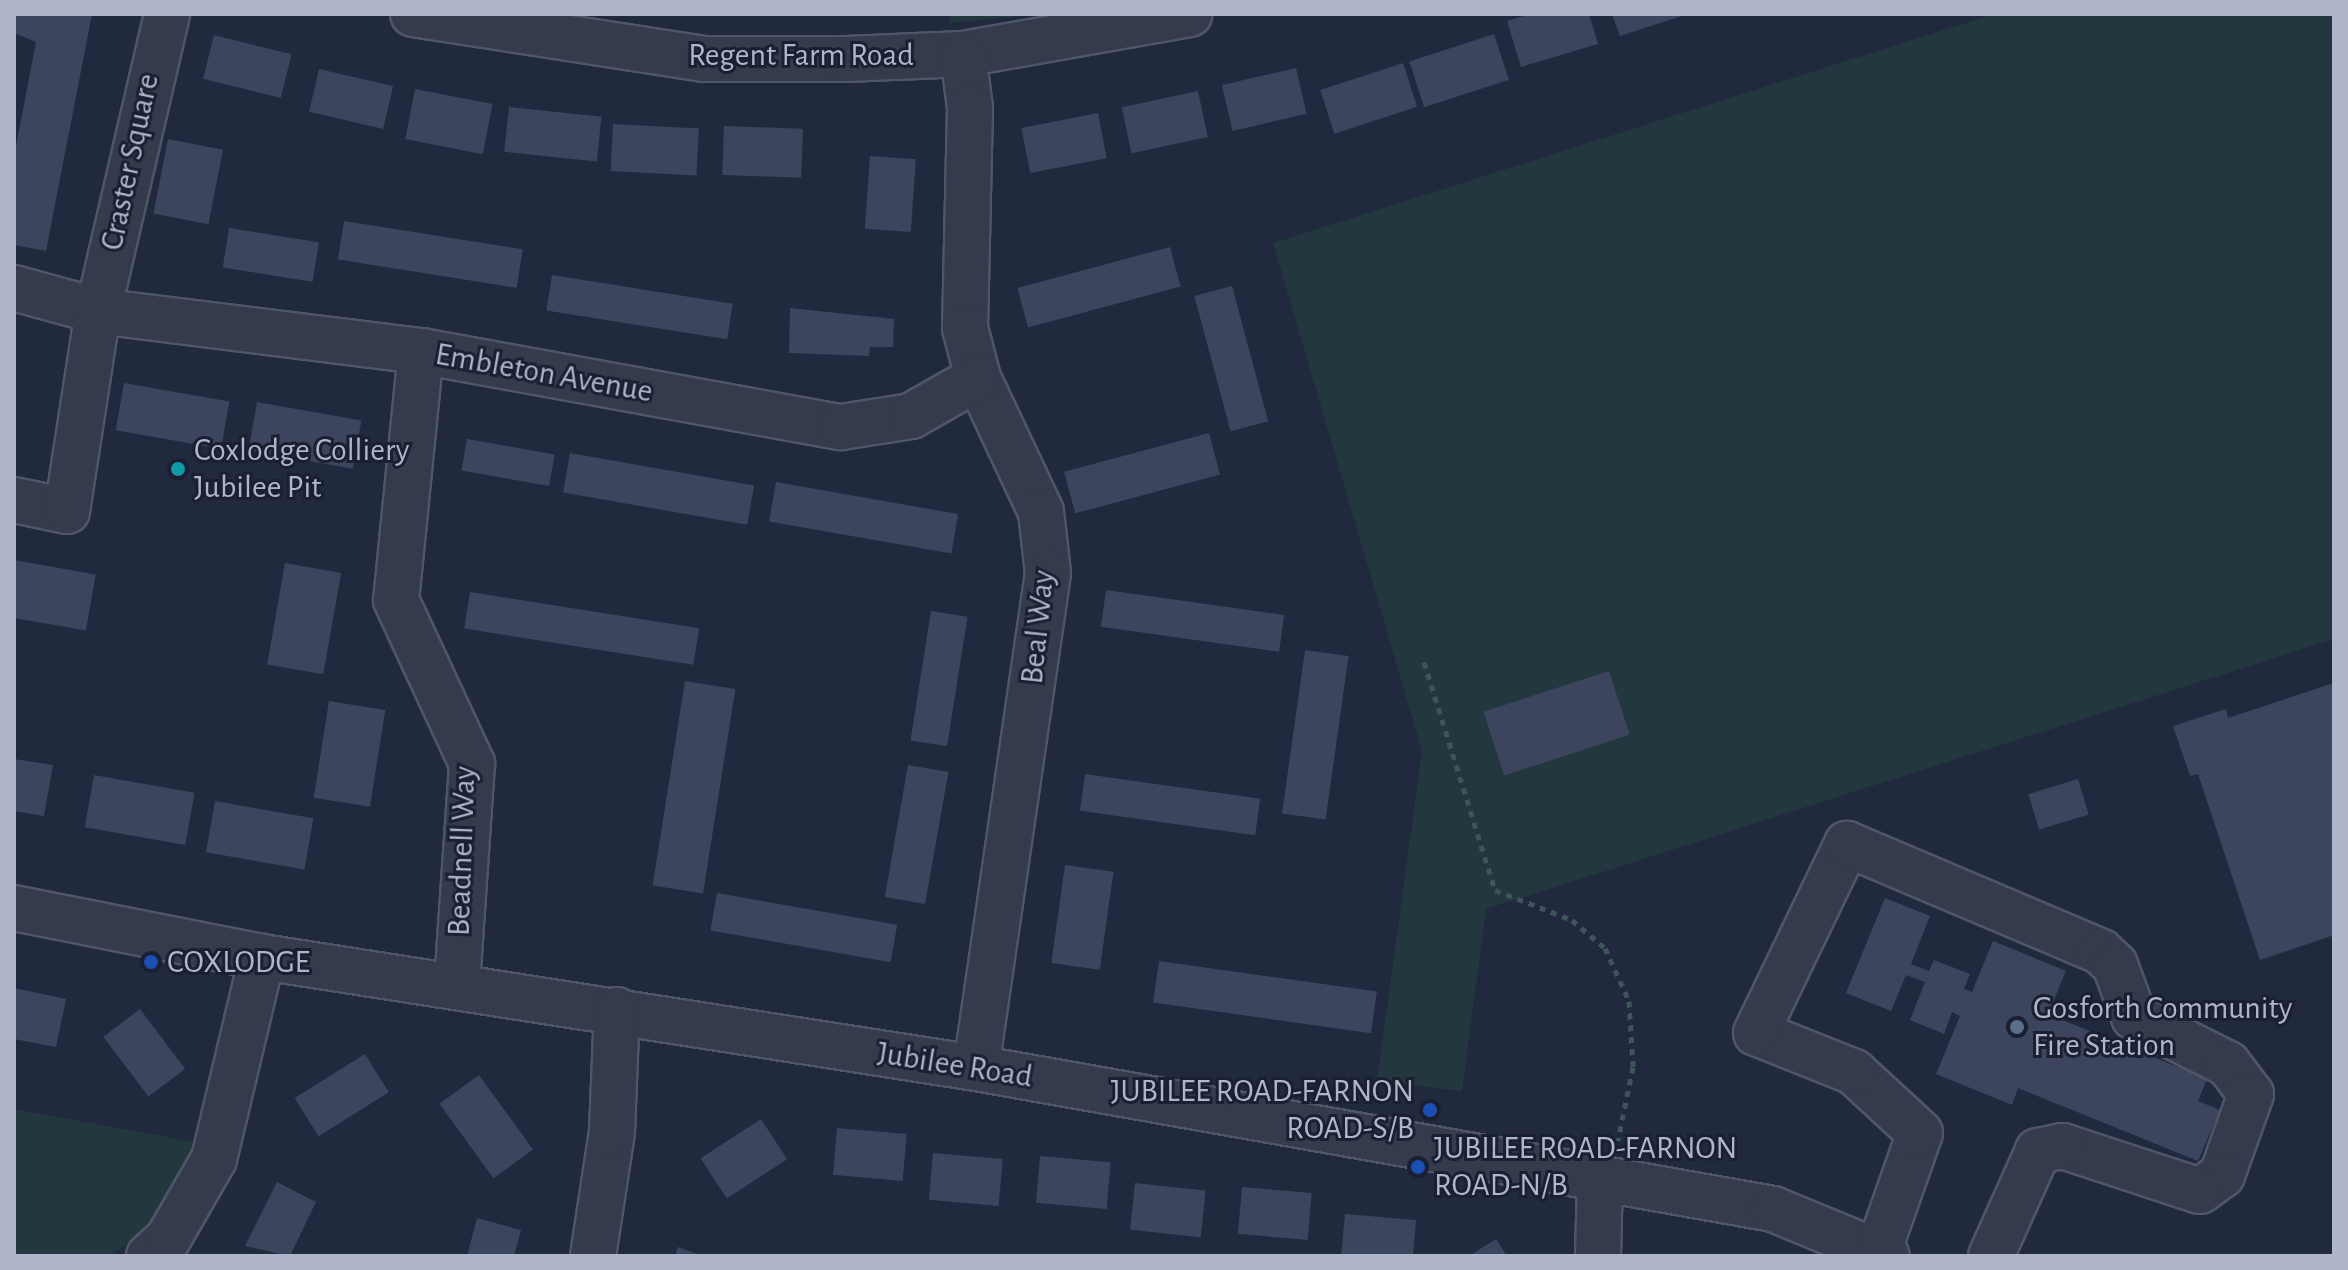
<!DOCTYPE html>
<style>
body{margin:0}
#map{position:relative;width:2348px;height:1270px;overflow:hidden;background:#20293d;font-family:"Alegreya Sans",sans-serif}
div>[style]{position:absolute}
.green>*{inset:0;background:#22373e}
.building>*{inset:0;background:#3c455d;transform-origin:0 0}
.path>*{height:5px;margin-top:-2.5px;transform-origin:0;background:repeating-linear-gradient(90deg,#40545b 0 6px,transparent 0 12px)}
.roads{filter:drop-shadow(2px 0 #4f5668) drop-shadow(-2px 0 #4f5668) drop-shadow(0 2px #4f5668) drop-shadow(0 -2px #4f5668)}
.minor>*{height:44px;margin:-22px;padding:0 22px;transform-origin:22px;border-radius:22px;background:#343b4d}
.dots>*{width:22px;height:22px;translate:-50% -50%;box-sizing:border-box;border:4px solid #1a2032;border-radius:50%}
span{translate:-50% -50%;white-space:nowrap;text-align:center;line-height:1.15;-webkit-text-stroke:6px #1a2032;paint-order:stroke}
.street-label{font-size:32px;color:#afb6c9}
.poi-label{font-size:32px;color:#afb6c9}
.left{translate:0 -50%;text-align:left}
.right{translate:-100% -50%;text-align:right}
.frame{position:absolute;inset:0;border:16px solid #afb6c9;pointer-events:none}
</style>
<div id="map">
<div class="green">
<i style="clip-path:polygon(950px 14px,1043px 14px,950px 23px)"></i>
<i style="clip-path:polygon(1994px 14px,2334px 14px,2334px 639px,1486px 909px,1462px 1091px,1377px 1081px,1422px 751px,1273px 243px)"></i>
<i style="clip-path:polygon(14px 1109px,206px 1144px,157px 1220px,110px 1256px,14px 1256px)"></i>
</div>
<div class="building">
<i style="clip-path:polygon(14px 14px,92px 14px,46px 251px,14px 245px,14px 156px,36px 42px,14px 33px)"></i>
<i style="clip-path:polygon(1530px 14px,1589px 14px,1598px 44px,1521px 67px,1507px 21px)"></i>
<i style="clip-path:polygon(1612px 14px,1685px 14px,1685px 15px,1620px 36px)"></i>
<i style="left:1494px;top:34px;width:48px;height:89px;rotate:72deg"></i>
<i style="left:214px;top:35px;width:80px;height:45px;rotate:14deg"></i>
<i style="left:1403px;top:63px;width:46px;height:87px;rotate:72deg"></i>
<i style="left:1296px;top:68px;width:47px;height:76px;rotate:77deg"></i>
<i style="left:319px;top:69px;width:76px;height:44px;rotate:13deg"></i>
<i style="left:415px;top:89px;width:79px;height:51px;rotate:11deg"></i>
<i style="left:1198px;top:91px;width:47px;height:78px;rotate:78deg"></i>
<i style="left:509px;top:107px;width:93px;height:45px;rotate:6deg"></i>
<i style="left:1098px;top:113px;width:46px;height:78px;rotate:79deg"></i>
<i style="left:613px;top:124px;width:86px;height:47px;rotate:3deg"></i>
<i style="left:724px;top:126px;width:79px;height:49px;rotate:2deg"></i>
<i style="left:168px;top:139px;width:56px;height:76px;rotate:11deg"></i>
<i style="left:870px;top:156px;width:46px;height:73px;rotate:4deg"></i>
<i style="left:344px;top:221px;width:181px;height:39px;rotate:9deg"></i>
<i style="left:229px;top:228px;width:91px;height:40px;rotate:9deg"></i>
<i style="left:1170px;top:247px;width:41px;height:158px;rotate:75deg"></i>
<i style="left:552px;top:275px;width:183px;height:36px;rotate:9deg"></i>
<i style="left:1232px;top:286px;width:140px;height:39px;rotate:75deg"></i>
<i style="clip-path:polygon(790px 308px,894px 319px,893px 347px,870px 347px,869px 356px,789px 353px)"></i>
<i style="left:124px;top:383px;width:107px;height:48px;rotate:10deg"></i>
<i style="left:257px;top:402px;width:106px;height:49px;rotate:10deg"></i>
<i style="left:1209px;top:433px;width:43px;height:150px;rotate:75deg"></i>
<i style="left:467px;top:439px;width:89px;height:32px;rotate:10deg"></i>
<i style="left:570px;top:453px;width:187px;height:40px;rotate:10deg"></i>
<i style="left:776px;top:482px;width:185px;height:40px;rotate:10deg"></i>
<i style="left:14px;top:560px;width:83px;height:57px;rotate:10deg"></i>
<i style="left:285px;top:563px;width:57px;height:103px;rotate:10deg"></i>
<i style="left:1106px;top:590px;width:180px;height:37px;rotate:8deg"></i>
<i style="left:470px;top:592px;width:232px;height:37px;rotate:9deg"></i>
<i style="left:931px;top:611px;width:37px;height:131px;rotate:9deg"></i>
<i style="left:1305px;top:650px;width:44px;height:165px;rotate:8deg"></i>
<i style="left:1609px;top:671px;width:67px;height:132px;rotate:72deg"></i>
<i style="left:685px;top:681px;width:51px;height:207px;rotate:9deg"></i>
<i style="clip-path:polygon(2334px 683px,2334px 935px,2260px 960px,2198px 774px,2190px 776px,2173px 726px,2226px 709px,2228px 718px)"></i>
<i style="left:329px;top:701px;width:57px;height:98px;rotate:9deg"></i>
<i style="clip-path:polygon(14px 759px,53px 765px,44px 816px,14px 811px)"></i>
<i style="left:908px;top:765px;width:41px;height:134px;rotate:10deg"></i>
<i style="left:1085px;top:774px;width:177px;height:37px;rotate:8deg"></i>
<i style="left:94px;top:775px;width:102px;height:53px;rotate:10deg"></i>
<i style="left:2078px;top:779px;width:37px;height:52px;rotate:73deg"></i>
<i style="left:215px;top:801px;width:100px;height:52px;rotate:10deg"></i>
<i style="left:1065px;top:865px;width:49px;height:99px;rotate:8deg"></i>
<i style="left:717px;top:893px;width:183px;height:38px;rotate:10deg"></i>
<i style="clip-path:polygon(1885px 898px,1930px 916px,1911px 964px,1929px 971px,1934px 960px,1970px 974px,1964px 989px,1972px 992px,1993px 941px,2066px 971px,2048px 1014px,2207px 1079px,2198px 1101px,2220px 1110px,2198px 1161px,2018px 1088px,2012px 1105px,1936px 1074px,1960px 1016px,1952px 1012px,1944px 1034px,1910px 1020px,1925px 982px,1906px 975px,1891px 1011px,1846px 993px)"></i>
<i style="left:1159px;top:961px;width:220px;height:42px;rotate:8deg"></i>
<i style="clip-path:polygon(14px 988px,66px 999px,56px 1047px,14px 1039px)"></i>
<i style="left:140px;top:1009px;width:75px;height:46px;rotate:53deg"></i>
<i style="left:365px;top:1054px;width:45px;height:83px;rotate:58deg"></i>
<i style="left:479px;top:1075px;width:92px;height:49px;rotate:54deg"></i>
<i style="left:761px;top:1119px;width:48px;height:72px;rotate:57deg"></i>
<i style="left:837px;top:1128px;width:70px;height:47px;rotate:5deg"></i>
<i style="left:933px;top:1153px;width:70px;height:47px;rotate:5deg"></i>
<i style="left:1040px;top:1156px;width:71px;height:47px;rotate:5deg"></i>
<i style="clip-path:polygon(277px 1182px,316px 1202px,290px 1256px,245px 1246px)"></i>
<i style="left:1135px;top:1183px;width:71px;height:47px;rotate:6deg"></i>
<i style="left:1242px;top:1187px;width:70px;height:47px;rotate:5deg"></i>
<i style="clip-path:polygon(1345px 1214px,1416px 1220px,1413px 1256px,1341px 1256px)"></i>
<i style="clip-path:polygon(477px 1218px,521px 1230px,514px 1256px,467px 1256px)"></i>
<i style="clip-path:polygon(1496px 1239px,1507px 1256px,1469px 1256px)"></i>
<i style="clip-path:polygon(678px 1247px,702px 1256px,675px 1256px)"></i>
</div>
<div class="path">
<i style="left:1424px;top:662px;width:239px;rotate:72.7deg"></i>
<i style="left:1495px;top:890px;width:83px;rotate:21.3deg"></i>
<i style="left:1572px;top:920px;width:43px;rotate:40.3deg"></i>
<i style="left:1605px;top:948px;width:58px;rotate:65.6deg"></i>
<i style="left:1629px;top:1001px;width:66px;rotate:86.5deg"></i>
<i style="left:1633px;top:1067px;width:75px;rotate:101.6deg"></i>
</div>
<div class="roads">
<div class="minor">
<i style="left:413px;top:14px;width:293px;rotate:8.8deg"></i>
<i style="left:703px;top:59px;width:143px"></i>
<i style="left:846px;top:59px;width:117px;rotate:-2.4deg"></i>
<i style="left:963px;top:54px;width:230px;rotate:-10deg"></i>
<i style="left:963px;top:54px;width:54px;rotate:82.6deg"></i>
<i style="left:970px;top:108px;width:220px;rotate:91.3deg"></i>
<i style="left:965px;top:328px;width:52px;rotate:75.4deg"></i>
<i style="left:978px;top:378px;width:148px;rotate:64.8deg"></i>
<i style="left:1041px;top:512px;width:61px;rotate:83.5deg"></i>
<i style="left:1048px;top:573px;width:500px;rotate:98.28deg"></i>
<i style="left:14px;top:288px;width:87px;rotate:15.3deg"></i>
<i style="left:98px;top:311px;width:325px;rotate:7.1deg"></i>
<i style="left:421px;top:351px;width:427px;rotate:10.3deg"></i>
<i style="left:841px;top:427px;width:71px;rotate:-8.9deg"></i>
<i style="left:911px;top:416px;width:77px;rotate:-29.6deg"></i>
<i style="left:421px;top:351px;width:250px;rotate:95.7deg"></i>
<i style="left:396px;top:600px;width:181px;rotate:65.1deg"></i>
<i style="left:472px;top:764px;width:219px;rotate:93.9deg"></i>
<i style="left:14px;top:500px;width:54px;rotate:11.7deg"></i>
<i style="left:67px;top:511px;width:202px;rotate:-81.2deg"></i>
<i style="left:98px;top:311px;width:305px;rotate:-76.9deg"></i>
<i style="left:14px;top:908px;width:253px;rotate:11.2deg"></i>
<i style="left:262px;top:957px;width:723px;rotate:8.84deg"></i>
<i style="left:976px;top:1068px;width:809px;rotate:10.03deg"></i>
<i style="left:1773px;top:1209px;width:123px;rotate:22.4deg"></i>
<i style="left:1878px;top:1252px;width:126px;rotate:-70.6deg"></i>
<i style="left:1920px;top:1133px;width:90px;rotate:-137.3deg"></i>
<i style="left:1854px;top:1072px;width:105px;rotate:-158.3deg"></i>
<i style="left:1756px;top:1033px;width:210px;rotate:-64.3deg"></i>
<i style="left:1847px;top:844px;width:276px;rotate:23deg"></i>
<i style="left:2101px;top:952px;width:19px;rotate:43deg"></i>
<i style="left:2115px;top:965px;width:55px;rotate:69.9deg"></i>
<i style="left:2134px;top:1017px;width:105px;rotate:26.6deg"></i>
<i style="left:2228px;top:1064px;width:38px;rotate:53deg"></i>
<i style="left:2251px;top:1094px;width:86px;rotate:109.7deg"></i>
<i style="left:2222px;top:1175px;width:27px;rotate:144deg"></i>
<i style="left:2200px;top:1191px;width:145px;rotate:-161.9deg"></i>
<i style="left:2062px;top:1146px;width:25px;rotate:168deg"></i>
<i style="left:2038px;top:1151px;width:115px;rotate:114.1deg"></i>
<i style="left:149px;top:1256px;width:25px;rotate:-42deg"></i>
<i style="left:168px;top:1239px;width:92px;rotate:-60.1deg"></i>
<i style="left:214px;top:1159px;width:208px;rotate:-76.6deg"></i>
<i style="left:593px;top:1256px;width:125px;rotate:-81.3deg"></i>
<i style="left:612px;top:1132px;width:122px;rotate:-87.7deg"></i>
<i style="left:1598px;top:1256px;width:78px;rotate:-88.5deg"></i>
</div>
</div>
<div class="dots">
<i style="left:178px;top:469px;background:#0f9aa8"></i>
<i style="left:151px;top:962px;background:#1a4fb4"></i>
<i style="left:2017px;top:1027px;background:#5c6f8a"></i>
<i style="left:1430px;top:1110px;background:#1a4fb4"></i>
<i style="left:1418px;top:1167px;background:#1a4fb4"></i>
</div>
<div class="street-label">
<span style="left:801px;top:55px">Regent Farm Road</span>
<span style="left:130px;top:162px;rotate:-78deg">Craster Square</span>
<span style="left:544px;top:373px;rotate:10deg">Embleton Avenue</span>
<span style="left:1038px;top:627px;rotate:-84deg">Beal Way</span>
<span style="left:462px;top:851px;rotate:-88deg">Beadnell Way</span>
<span style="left:955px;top:1065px;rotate:9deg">Jubilee Road</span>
</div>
<div class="poi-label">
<span class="left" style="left:194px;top:469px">Coxlodge Colliery<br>Jubilee Pit</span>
<span class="left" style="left:167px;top:962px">COXLODGE</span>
<span class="left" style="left:2033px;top:1027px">Gosforth Community<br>Fire Station</span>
<span class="right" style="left:1414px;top:1110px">JUBILEE ROAD-FARNON<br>ROAD-S/B</span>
<span class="left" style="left:1434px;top:1167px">JUBILEE ROAD-FARNON<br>ROAD-N/B</span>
</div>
<div class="frame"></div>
</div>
